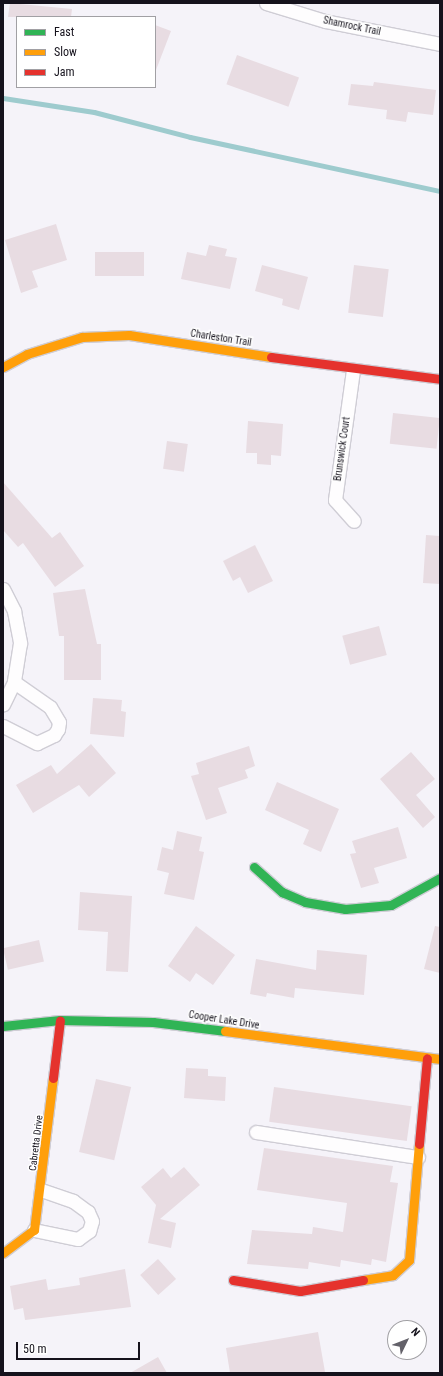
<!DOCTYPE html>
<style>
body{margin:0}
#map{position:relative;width:443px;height:1376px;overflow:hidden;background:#f5f3f9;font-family:"Roboto Condensed",sans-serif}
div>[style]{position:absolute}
.stream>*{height:5px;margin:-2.5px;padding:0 2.5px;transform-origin:2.5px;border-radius:2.5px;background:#9ecbce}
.building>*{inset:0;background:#e8dce2;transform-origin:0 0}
.roads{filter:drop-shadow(1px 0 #cfcdd5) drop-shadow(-1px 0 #cfcdd5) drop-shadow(0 1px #cfcdd5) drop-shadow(0 -1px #cfcdd5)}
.street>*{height:13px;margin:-6.5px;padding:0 6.5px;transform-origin:6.5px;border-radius:6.5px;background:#fefdfe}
.fast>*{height:9px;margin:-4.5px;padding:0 4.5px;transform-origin:4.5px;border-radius:4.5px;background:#30b455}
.slow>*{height:9px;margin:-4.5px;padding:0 4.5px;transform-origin:4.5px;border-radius:4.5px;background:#ff9f0a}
.jam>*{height:9px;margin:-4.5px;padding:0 4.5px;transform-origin:4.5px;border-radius:4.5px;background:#e5322d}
span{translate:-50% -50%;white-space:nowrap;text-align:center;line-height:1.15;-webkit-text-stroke:3px #fff;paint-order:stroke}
.street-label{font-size:10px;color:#15121c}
.frame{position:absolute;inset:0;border:4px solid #15121c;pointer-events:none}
.legend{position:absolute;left:16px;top:16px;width:140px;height:72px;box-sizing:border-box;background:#fff;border:1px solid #a1a0a4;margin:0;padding:5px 7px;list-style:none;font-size:12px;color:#15121c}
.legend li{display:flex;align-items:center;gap:8px;height:20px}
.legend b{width:20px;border:1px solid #a1a0a4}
.north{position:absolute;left:387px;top:1320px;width:40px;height:40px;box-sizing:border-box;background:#fff;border:1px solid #a1a0a4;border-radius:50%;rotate:47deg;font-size:11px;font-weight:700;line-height:16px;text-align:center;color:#15121c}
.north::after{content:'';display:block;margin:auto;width:14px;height:18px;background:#636169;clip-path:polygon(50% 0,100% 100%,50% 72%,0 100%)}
.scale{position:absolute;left:16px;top:1342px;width:124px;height:18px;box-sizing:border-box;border:2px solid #15121c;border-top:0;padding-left:5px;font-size:12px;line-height:14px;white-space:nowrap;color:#15121c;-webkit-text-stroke:3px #fff;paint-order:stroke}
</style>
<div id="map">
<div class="stream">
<i style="left:3px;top:98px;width:92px;rotate:8.7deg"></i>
<i style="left:94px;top:112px;width:99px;rotate:14.6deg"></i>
<i style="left:190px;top:137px;width:256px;rotate:12.2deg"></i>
</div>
<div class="building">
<i style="clip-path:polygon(10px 3px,72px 9px,71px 17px,8px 17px)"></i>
<i style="clip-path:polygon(155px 25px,171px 31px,156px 70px,155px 70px)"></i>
<i style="left:237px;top:55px;width:66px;height:31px;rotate:20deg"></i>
<i style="clip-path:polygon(374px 82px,436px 90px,433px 115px,408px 112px,406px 122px,386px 119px,387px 110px,348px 105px,351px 84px,373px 86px)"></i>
<i style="clip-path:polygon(56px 224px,67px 260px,32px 271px,38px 287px,21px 293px,5px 240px)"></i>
<i style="clip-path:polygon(209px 245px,227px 249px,225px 256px,237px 258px,230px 289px,181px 279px,187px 252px,206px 256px)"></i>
<i style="left:95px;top:252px;width:49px;height:24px"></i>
<i style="clip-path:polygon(262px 265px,308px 277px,299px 310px,282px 305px,283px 299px,255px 291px)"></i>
<i style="left:354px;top:265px;width:35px;height:48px;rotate:7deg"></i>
<i style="left:393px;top:413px;width:47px;height:31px;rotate:6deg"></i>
<i style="clip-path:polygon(248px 421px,283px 424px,281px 456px,271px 455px,271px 465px,257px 464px,257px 453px,246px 453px)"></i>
<i style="left:167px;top:441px;width:21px;height:28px;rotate:8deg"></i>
<i style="clip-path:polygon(3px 482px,52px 538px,60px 532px,84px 566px,55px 587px,23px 543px,18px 547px,3px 530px)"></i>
<i style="clip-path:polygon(426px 535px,440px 536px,440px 584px,423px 583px)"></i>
<i style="clip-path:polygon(255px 545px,273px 581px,248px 593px,240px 577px,233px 581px,223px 561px)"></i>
<i style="clip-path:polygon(85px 589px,97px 644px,101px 644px,101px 680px,64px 680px,64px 636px,59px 636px,53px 593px)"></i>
<i style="left:379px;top:626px;width:30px;height:38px;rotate:75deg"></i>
<i style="clip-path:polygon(93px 698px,122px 700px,121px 711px,126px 712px,124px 737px,90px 734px)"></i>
<i style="clip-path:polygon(91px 744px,116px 773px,89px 797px,79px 785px,33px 813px,16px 785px,51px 765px,57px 774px)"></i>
<i style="clip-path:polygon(249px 746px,255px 766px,245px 770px,248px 778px,218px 788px,227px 813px,206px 820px,191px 776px,199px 774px,196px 763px)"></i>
<i style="clip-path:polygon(411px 752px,435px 779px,416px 795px,435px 817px,423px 828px,380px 779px)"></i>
<i style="clip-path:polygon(277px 782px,339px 809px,321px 852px,303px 844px,309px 830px,265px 810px)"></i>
<i style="clip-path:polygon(398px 827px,407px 858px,374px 868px,379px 883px,361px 888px,350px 854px,356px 853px,352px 841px)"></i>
<i style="clip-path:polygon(177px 831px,202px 837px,199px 851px,204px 852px,194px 900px,164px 894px,169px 873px,157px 870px,162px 847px,173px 850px)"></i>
<i style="clip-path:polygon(80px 892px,132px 896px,128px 972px,106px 971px,108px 932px,78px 930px)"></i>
<i style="clip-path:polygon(196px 926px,235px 955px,213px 985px,196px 973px,190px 982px,168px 966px)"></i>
<i style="clip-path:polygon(435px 926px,440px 927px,440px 973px,424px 969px)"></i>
<i style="left:39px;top:940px;width:22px;height:37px;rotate:77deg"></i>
<i style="clip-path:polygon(317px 950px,367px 955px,364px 995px,295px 988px,294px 998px,267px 993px,266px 997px,250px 994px,256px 959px,316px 970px)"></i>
<i style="clip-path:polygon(186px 1068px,208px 1069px,208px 1076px,226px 1077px,225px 1101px,184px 1098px)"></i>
<i style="left:96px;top:1079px;width:36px;height:75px;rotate:13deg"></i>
<i style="left:274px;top:1087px;width:139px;height:35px;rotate:8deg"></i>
<i style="clip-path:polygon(264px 1148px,393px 1166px,390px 1182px,398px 1183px,386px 1262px,372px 1259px,371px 1265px,341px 1260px,340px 1267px,309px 1262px,308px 1269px,247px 1264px,252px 1230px,312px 1234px,313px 1227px,343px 1232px,347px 1203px,257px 1190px)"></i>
<i style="clip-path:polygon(184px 1167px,200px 1185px,160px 1219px,176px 1223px,171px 1248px,148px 1243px,156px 1205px,141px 1187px,163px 1168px,171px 1178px)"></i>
<i style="left:158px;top:1259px;width:27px;height:24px;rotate:48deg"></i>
<i style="clip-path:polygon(125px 1269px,131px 1307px,25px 1320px,23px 1308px,14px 1310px,10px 1286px,46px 1279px,48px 1290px,80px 1285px,79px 1278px)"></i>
<i style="clip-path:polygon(318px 1332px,325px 1372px,230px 1373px,226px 1348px)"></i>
<i style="clip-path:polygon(158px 1357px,167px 1373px,130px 1373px)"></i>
</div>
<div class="roads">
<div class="street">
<i style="left:266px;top:3px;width:62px;rotate:17deg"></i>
<i style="left:325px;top:21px;width:117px;rotate:11.3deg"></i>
<i style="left:353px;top:370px;width:131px;rotate:97.9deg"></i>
<i style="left:335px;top:500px;width:28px;rotate:48deg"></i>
<i style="left:3px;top:589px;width:25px;rotate:63deg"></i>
<i style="left:14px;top:611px;width:33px;rotate:79deg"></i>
<i style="left:20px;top:643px;width:39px;rotate:99deg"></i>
<i style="left:14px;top:682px;width:25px;rotate:116deg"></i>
<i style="left:3px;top:726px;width:38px;rotate:27deg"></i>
<i style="left:37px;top:743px;width:19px;rotate:-25deg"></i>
<i style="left:54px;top:735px;width:7px;rotate:-56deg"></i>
<i style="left:58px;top:729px;width:7px;rotate:-82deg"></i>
<i style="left:59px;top:722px;width:17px;rotate:-121deg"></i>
<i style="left:50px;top:707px;width:44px;rotate:-145.2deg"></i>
<i style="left:256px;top:1132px;width:164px;rotate:8.8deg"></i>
<i style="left:34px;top:1230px;width:45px;rotate:11.6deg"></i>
<i style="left:78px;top:1239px;width:14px;rotate:-36deg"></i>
<i style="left:89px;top:1231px;width:10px;rotate:-73deg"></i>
<i style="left:92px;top:1221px;width:10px;rotate:-114deg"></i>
<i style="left:88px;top:1212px;width:19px;rotate:-144deg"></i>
<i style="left:73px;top:1201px;width:34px;rotate:-161deg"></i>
</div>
<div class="fast">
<i style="left:254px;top:867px;width:38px;rotate:42deg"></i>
<i style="left:282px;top:892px;width:25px;rotate:23deg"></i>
<i style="left:305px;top:902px;width:41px;rotate:9.9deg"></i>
<i style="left:345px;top:909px;width:46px;rotate:-5deg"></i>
<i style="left:391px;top:905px;width:56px;rotate:-28.9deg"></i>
<i style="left:3px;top:1026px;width:57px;rotate:-6deg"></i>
<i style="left:60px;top:1020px;width:93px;rotate:1.2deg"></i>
<i style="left:153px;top:1022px;width:73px;rotate:7.1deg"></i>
</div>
<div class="slow">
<i style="left:3px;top:367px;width:27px;rotate:-28deg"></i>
<i style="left:27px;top:354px;width:58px;rotate:-17.2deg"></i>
<i style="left:82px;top:337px;width:47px;rotate:-2.4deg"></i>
<i style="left:129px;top:335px;width:144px;rotate:8.8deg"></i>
<i style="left:225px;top:1031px;width:217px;rotate:7.4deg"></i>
<i style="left:3px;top:1253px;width:39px;rotate:-37deg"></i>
<i style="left:34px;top:1230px;width:153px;rotate:-82.9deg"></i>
<i style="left:363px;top:1280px;width:30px;rotate:-9deg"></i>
<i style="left:393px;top:1275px;width:22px;rotate:-43deg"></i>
<i style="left:409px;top:1260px;width:116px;rotate:-85.1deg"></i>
</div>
<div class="jam">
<i style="left:271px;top:357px;width:170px;rotate:7.4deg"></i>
<i style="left:53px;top:1078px;width:58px;rotate:-83.1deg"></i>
<i style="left:419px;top:1144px;width:86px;rotate:-84.7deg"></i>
<i style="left:233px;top:1280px;width:68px;rotate:9.3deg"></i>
<i style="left:300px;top:1291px;width:64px;rotate:-9.9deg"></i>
</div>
</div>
<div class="street-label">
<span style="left:352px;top:26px;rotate:12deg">Shamrock Trail</span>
<span style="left:221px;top:338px;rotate:9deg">Charleston Trail</span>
<span style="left:342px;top:449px;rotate:-82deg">Brunswick Court</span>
<span style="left:224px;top:1020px;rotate:9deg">Cooper Lake Drive</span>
<span style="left:36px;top:1143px;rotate:-83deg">Cabretta Drive</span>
</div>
<div class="frame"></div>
<ul class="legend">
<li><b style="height:5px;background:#30b455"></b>Fast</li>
<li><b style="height:5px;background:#ff9f0a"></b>Slow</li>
<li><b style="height:5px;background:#e5322d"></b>Jam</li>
</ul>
<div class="north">N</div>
<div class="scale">50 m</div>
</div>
